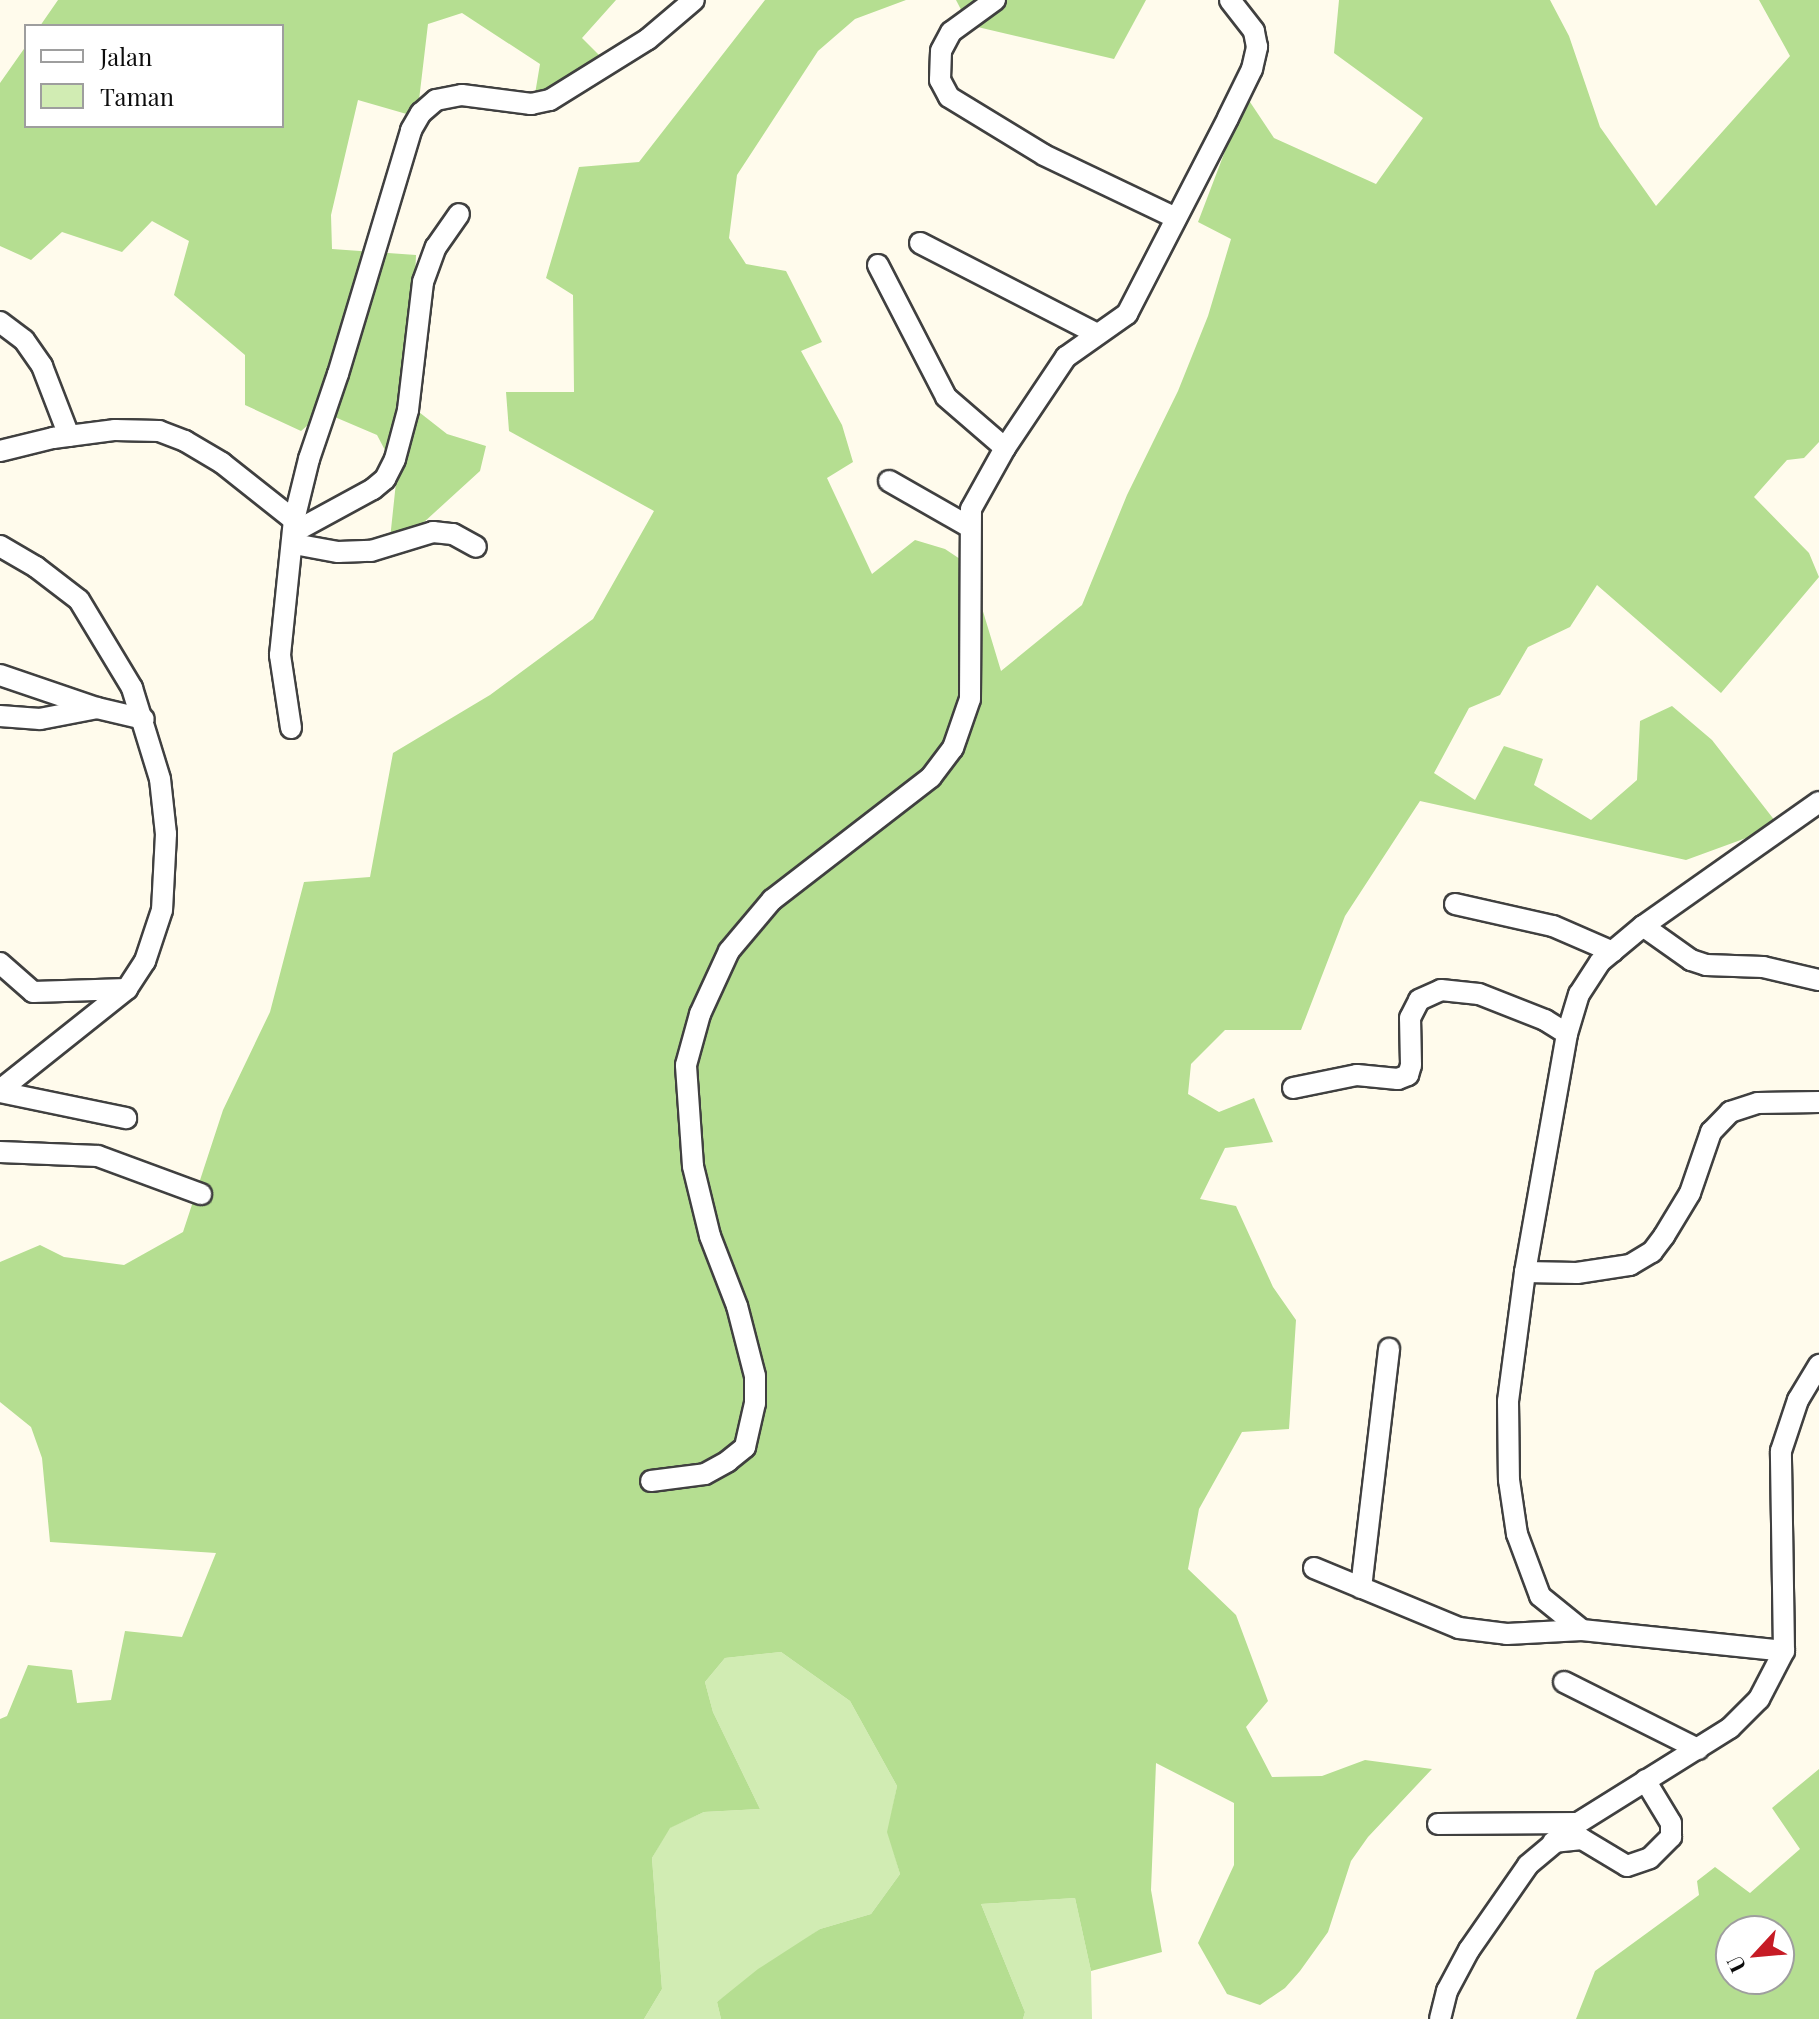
<!DOCTYPE html>
<style>
body{margin:0}
#map{position:relative;width:1819px;height:2019px;overflow:hidden;background:#fffbec;font-family:"Playfair Display",serif}
div>[style]{position:absolute}
.green>*{inset:0;background:#d1ecb3}
.forest>*{inset:0;background:#b5de91}
.roads{filter:drop-shadow(2px 0 #404040) drop-shadow(-2px 0 #404040) drop-shadow(0 2px #404040) drop-shadow(0 -2px #404040)}
.minor>*{height:20px;margin:-10px;padding:0 10px;transform-origin:10px;border-radius:10px;background:#fff}
span{translate:-50% -50%;white-space:nowrap;text-align:center;line-height:1.15;-webkit-text-stroke:8px #fff;paint-order:stroke}
.legend{position:absolute;left:24px;top:24px;width:260px;height:104px;box-sizing:border-box;background:#fff;border:2px solid #9e9e9e;margin:0;padding:10px 14px;list-style:none;font-size:24px;color:#0d0d0d}
.legend li{display:flex;align-items:center;gap:16px;height:40px}
.legend b{width:40px;border:2px solid #9e9e9e}
.north{position:absolute;left:1715px;top:1915px;width:80px;height:80px;box-sizing:border-box;background:#fff;border:2px solid #9e9e9e;border-radius:50%;rotate:244deg;font-size:22px;font-weight:700;line-height:32px;text-align:center;color:#0d0d0d}
.north::after{content:'';display:block;margin:auto;width:28px;height:36px;background:#c61b25;clip-path:polygon(50% 0,100% 100%,50% 72%,0 100%)}
</style>
<div id="map">
<div class="green">
<i style="clip-path:polygon(781px 1652px,850px 1701px,897px 1786px,888px 1832px,900px 1874px,871px 1914px,820px 1929px,717px 2002px,721px 2019px,644px 2019px,662px 1989px,652px 1858px,669px 1828px,704px 1812px,760px 1809px,713px 1712px,705px 1682px,725px 1658px)"></i>
<i style="clip-path:polygon(1075px 1898px,1091px 1971px,1092px 2019px,1023px 2019px,1025px 2012px,981px 1904px)"></i>
</div>
<div class="forest">
<i style="clip-path:polygon(58px 0,616px 0,582px 38px,610px 66px,562px 106px,532px 112px,540px 64px,462px 13px,428px 24px,417px 117px,358px 100px,331px 215px,332px 249px,416px 255px,410px 405px,447px 434px,486px 446px,480px 471px,423px 523px,390px 539px,397px 473px,377px 435px,323px 412px,301px 431px,245px 405px,245px 355px,174px 295px,189px 241px,152px 221px,122px 252px,62px 232px,31px 260px,0 246px,0 83px,26px 46px,26px 126px,282px 126px,282px 26px,40px 26px)"></i>
<i style="clip-path:polygon(765px 0,906px 0,855px 19px,818px 51px,737px 175px,729px 238px,746px 264px,786px 271px,822px 342px,801px 351px,842px 425px,853px 462px,827px 478px,872px 574px,915px 540px,945px 549px,969px 565px,1001px 671px,1082px 605px,1127px 495px,1178px 391px,1208px 316px,1231px 239px,1198px 222px,1246px 96px,1274px 138px,1376px 184px,1423px 118px,1334px 53px,1339px 0,1550px 0,1569px 36px,1600px 127px,1656px 206px,1790px 56px,1759px 0,1819px 0,1819px 442px,1804px 458px,1787px 460px,1754px 497px,1809px 553px,1819px 577px,1721px 693px,1597px 585px,1570px 627px,1528px 647px,1500px 695px,1469px 708px,1434px 773px,1475px 800px,1504px 746px,1543px 759px,1534px 785px,1591px 820px,1637px 780px,1640px 721px,1672px 706px,1712px 740px,1779px 826px,1686px 860px,1420px 801px,1345px 916px,1301px 1030px,1225px 1030px,1191px 1064px,1188px 1094px,1219px 1112px,1254px 1098px,1273px 1142px,1225px 1148px,1200px 1199px,1236px 1206px,1273px 1287px,1296px 1320px,1289px 1429px,1242px 1432px,1199px 1509px,1188px 1569px,1236px 1615px,1268px 1701px,1246px 1727px,1272px 1777px,1322px 1776px,1365px 1760px,1432px 1769px,1368px 1837px,1351px 1861px,1328px 1932px,1300px 1971px,1285px 1988px,1260px 2005px,1227px 1994px,1198px 1943px,1234px 1865px,1234px 1803px,1156px 1763px,1151px 1890px,1162px 1952px,1091px 1971px,1075px 1898px,981px 1904px,1025px 2012px,1023px 2019px,721px 2019px,717px 2002px,758px 1969px,820px 1929px,871px 1914px,900px 1874px,887px 1832px,897px 1786px,850px 1701px,781px 1652px,725px 1658px,705px 1682px,713px 1712px,760px 1809px,704px 1812px,670px 1828px,652px 1858px,662px 1989px,644px 2019px,0 2019px,0 1719px,7px 1716px,28px 1665px,72px 1670px,77px 1703px,111px 1700px,125px 1631px,182px 1637px,216px 1553px,50px 1542px,42px 1458px,31px 1427px,0 1402px,0 1262px,40px 1245px,64px 1257px,124px 1265px,183px 1232px,223px 1110px,270px 1012px,304px 882px,370px 877px,393px 753px,490px 695px,593px 619px,654px 511px,509px 431px,506px 392px,574px 392px,573px 295px,546px 278px,579px 167px,639px 162px)"></i>
<i style="clip-path:polygon(956px 0,1146px 0,1114px 59px,969px 25px)"></i>
<i style="clip-path:polygon(evenodd,1819px 1769px,1819px 2019px,1576px 2019px,1595px 1971px,1699px 1895px,1697px 1881px,1715px 1867px,1750px 1893px,1800px 1849px,1772px 1808px,1819px 1769px,1731px 1931px,1779px 1931px,1779px 1979px,1731px 1979px,1731px 1931px)"></i>
</div>
<div class="roads">
<div class="minor">
<i style="left:995px;top:0;width:54px;rotate:144deg"></i>
<i style="left:951px;top:32px;width:21px;rotate:118deg"></i>
<i style="left:941px;top:51px;width:29px;rotate:92deg"></i>
<i style="left:940px;top:80px;width:19px;rotate:62deg"></i>
<i style="left:949px;top:97px;width:111px;rotate:31.4deg"></i>
<i style="left:1044px;top:155px;width:146px;rotate:25.5deg"></i>
<i style="left:920px;top:243px;width:199px;rotate:27.2deg"></i>
<i style="left:878px;top:265px;width:148px;rotate:62.7deg"></i>
<i style="left:946px;top:397px;width:78px;rotate:40.8deg"></i>
<i style="left:0;top:322px;width:30px;rotate:37deg"></i>
<i style="left:24px;top:340px;width:32px;rotate:55deg"></i>
<i style="left:42px;top:366px;width:75px;rotate:68.9deg"></i>
<i style="left:0;top:451px;width:55px;rotate:-13.8deg"></i>
<i style="left:53px;top:438px;width:63px;rotate:-7.4deg"></i>
<i style="left:115px;top:430px;width:44px;rotate:1.3deg"></i>
<i style="left:159px;top:431px;width:28px;rotate:21deg"></i>
<i style="left:185px;top:441px;width:43px;rotate:30.7deg"></i>
<i style="left:222px;top:463px;width:92px;rotate:38.4deg"></i>
<i style="left:889px;top:481px;width:91px;rotate:29.7deg"></i>
<i style="left:294px;top:532px;width:90px;rotate:-28.6deg"></i>
<i style="left:373px;top:489px;width:16px;rotate:-40deg"></i>
<i style="left:385px;top:479px;width:22px;rotate:-63deg"></i>
<i style="left:395px;top:459px;width:51px;rotate:-75.1deg"></i>
<i style="left:408px;top:410px;width:129px;rotate:-83.3deg"></i>
<i style="left:423px;top:282px;width:37px;rotate:-70deg"></i>
<i style="left:436px;top:247px;width:40px;rotate:-55.1deg"></i>
<i style="left:294px;top:544px;width:45px;rotate:10.3deg"></i>
<i style="left:338px;top:552px;width:33px;rotate:-2deg"></i>
<i style="left:371px;top:551px;width:65px;rotate:-17deg"></i>
<i style="left:433px;top:532px;width:20px;rotate:6deg"></i>
<i style="left:453px;top:534px;width:26px;rotate:29deg"></i>
<i style="left:0;top:546px;width:42px;rotate:30.3deg"></i>
<i style="left:36px;top:567px;width:54px;rotate:37.5deg"></i>
<i style="left:79px;top:600px;width:103px;rotate:58.9deg"></i>
<i style="left:132px;top:688px;width:95px;rotate:72.9deg"></i>
<i style="left:160px;top:779px;width:55px;rotate:83.8deg"></i>
<i style="left:166px;top:834px;width:76px;rotate:93deg"></i>
<i style="left:162px;top:910px;width:54px;rotate:108.4deg"></i>
<i style="left:145px;top:961px;width:33px;rotate:123deg"></i>
<i style="left:127px;top:989px;width:162px;rotate:141.5deg"></i>
<i style="left:0;top:675px;width:102px;rotate:18.8deg"></i>
<i style="left:97px;top:708px;width:48px;rotate:13.2deg"></i>
<i style="left:0;top:716px;width:40px;rotate:4.3deg"></i>
<i style="left:40px;top:719px;width:58px;rotate:-10.9deg"></i>
<i style="left:291px;top:728px;width:74px;rotate:-98.6deg"></i>
<i style="left:280px;top:655px;width:136px;rotate:-84.1deg"></i>
<i style="left:294px;top:520px;width:63px;rotate:-76.2deg"></i>
<i style="left:309px;top:459px;width:90px;rotate:-71.2deg"></i>
<i style="left:338px;top:374px;width:255px;rotate:-73.3deg"></i>
<i style="left:411px;top:130px;width:20px;rotate:-60deg"></i>
<i style="left:421px;top:113px;width:20px;rotate:-41deg"></i>
<i style="left:436px;top:100px;width:26px;rotate:-11deg"></i>
<i style="left:462px;top:95px;width:70px;rotate:7.4deg"></i>
<i style="left:531px;top:104px;width:19px;rotate:-12deg"></i>
<i style="left:550px;top:100px;width:115px;rotate:-31.9deg"></i>
<i style="left:648px;top:39px;width:60px;rotate:-40.3deg"></i>
<i style="left:1819px;top:802px;width:215px;rotate:144.8deg"></i>
<i style="left:1643px;top:926px;width:56px;rotate:140.1deg"></i>
<i style="left:1600px;top:962px;width:38px;rotate:123deg"></i>
<i style="left:1579px;top:994px;width:42px;rotate:106.7deg"></i>
<i style="left:1567px;top:1034px;width:242px;rotate:100deg"></i>
<i style="left:1525px;top:1272px;width:130px;rotate:97.5deg"></i>
<i style="left:1508px;top:1401px;width:79px;rotate:89.3deg"></i>
<i style="left:1509px;top:1480px;width:55px;rotate:81.6deg"></i>
<i style="left:1517px;top:1534px;width:66px;rotate:69.6deg"></i>
<i style="left:1540px;top:1596px;width:54px;rotate:39deg"></i>
<i style="left:1582px;top:1630px;width:203px;rotate:5.9deg"></i>
<i style="left:1784px;top:1651px;width:200px;rotate:-90.9deg"></i>
<i style="left:1781px;top:1451px;width:54px;rotate:-71.6deg"></i>
<i style="left:1798px;top:1400px;width:41px;rotate:-59deg"></i>
<i style="left:1455px;top:904px;width:100px;rotate:12.7deg"></i>
<i style="left:1553px;top:926px;width:65px;rotate:23.4deg"></i>
<i style="left:1643px;top:926px;width:59px;rotate:35.3deg"></i>
<i style="left:1691px;top:960px;width:16px;rotate:18deg"></i>
<i style="left:1706px;top:965px;width:57px;rotate:2deg"></i>
<i style="left:1763px;top:967px;width:57px;rotate:13.1deg"></i>
<i style="left:0;top:963px;width:44px;rotate:41.3deg"></i>
<i style="left:33px;top:992px;width:94px;rotate:-1.8deg"></i>
<i style="left:1293px;top:1088px;width:65px;rotate:-11.5deg"></i>
<i style="left:1357px;top:1075px;width:41px;rotate:5.6deg"></i>
<i style="left:1398px;top:1079px;width:11px;rotate:-22deg"></i>
<i style="left:1408px;top:1075px;width:10px;rotate:-73deg"></i>
<i style="left:1411px;top:1065px;width:47px;rotate:-91.2deg"></i>
<i style="left:1410px;top:1018px;width:20px;rotate:-63deg"></i>
<i style="left:1419px;top:1000px;width:24px;rotate:-24deg"></i>
<i style="left:1441px;top:990px;width:38px;rotate:6deg"></i>
<i style="left:1479px;top:994px;width:71px;rotate:21.5deg"></i>
<i style="left:1545px;top:1020px;width:26px;rotate:32deg"></i>
<i style="left:0;top:1092px;width:129px;rotate:11.7deg"></i>
<i style="left:0;top:1152px;width:98px;rotate:2.3deg"></i>
<i style="left:98px;top:1156px;width:110px;rotate:20.3deg"></i>
<i style="left:1525px;top:1272px;width:52px;rotate:1.1deg"></i>
<i style="left:1577px;top:1273px;width:54px;rotate:-8.6deg"></i>
<i style="left:1630px;top:1265px;width:26px;rotate:-31deg"></i>
<i style="left:1652px;top:1252px;width:20px;rotate:-53deg"></i>
<i style="left:1664px;top:1236px;width:50px;rotate:-58.8deg"></i>
<i style="left:1690px;top:1193px;width:65px;rotate:-71deg"></i>
<i style="left:1711px;top:1132px;width:28px;rotate:-46deg"></i>
<i style="left:1730px;top:1112px;width:29px;rotate:-18deg"></i>
<i style="left:1758px;top:1103px;width:61px;rotate:-0.9deg"></i>
<i style="left:651px;top:1481px;width:54px;rotate:-7.4deg"></i>
<i style="left:705px;top:1474px;width:26px;rotate:-29deg"></i>
<i style="left:728px;top:1461px;width:22px;rotate:-39deg"></i>
<i style="left:745px;top:1447px;width:45px;rotate:-77.2deg"></i>
<i style="left:755px;top:1403px;width:27px;rotate:-90deg"></i>
<i style="left:755px;top:1376px;width:72px;rotate:-104.4deg"></i>
<i style="left:737px;top:1306px;width:75px;rotate:-111.1deg"></i>
<i style="left:710px;top:1236px;width:72px;rotate:-103.7deg"></i>
<i style="left:693px;top:1166px;width:101px;rotate:-94deg"></i>
<i style="left:686px;top:1065px;width:53px;rotate:-74.6deg"></i>
<i style="left:700px;top:1014px;width:69px;rotate:-65.3deg"></i>
<i style="left:729px;top:951px;width:67px;rotate:-49.9deg"></i>
<i style="left:772px;top:900px;width:201px;rotate:-37.7deg"></i>
<i style="left:931px;top:777px;width:36px;rotate:-53deg"></i>
<i style="left:953px;top:748px;width:52px;rotate:-70.9deg"></i>
<i style="left:970px;top:699px;width:190px;rotate:-89.7deg"></i>
<i style="left:971px;top:509px;width:70px;rotate:-60.9deg"></i>
<i style="left:1005px;top:448px;width:110px;rotate:-56.2deg"></i>
<i style="left:1066px;top:357px;width:75px;rotate:-35.2deg"></i>
<i style="left:1127px;top:314px;width:220px;rotate:-62.7deg"></i>
<i style="left:1228px;top:118px;width:55px;rotate:-63.9deg"></i>
<i style="left:1252px;top:69px;width:23px;rotate:-77deg"></i>
<i style="left:1257px;top:47px;width:16px;rotate:-101deg"></i>
<i style="left:1254px;top:31px;width:39px;rotate:-128deg"></i>
<i style="left:1314px;top:1568px;width:157px;rotate:22.5deg"></i>
<i style="left:1459px;top:1628px;width:48px;rotate:7.1deg"></i>
<i style="left:1507px;top:1634px;width:75px;rotate:-3.1deg"></i>
<i style="left:1361px;top:1588px;width:241px;rotate:-83.3deg"></i>
<i style="left:1564px;top:1682px;width:150px;rotate:26.6deg"></i>
<i style="left:1438px;top:1824px;width:140px;rotate:-0.4deg"></i>
<i style="left:1553px;top:1842px;width:29px;rotate:-6deg"></i>
<i style="left:1582px;top:1839px;width:52px;rotate:31deg"></i>
<i style="left:1627px;top:1866px;width:24px;rotate:-19deg"></i>
<i style="left:1650px;top:1858px;width:30px;rotate:-45deg"></i>
<i style="left:1671px;top:1837px;width:14px;rotate:-90deg"></i>
<i style="left:1671px;top:1823px;width:50px;rotate:-121.2deg"></i>
<i style="left:1440px;top:2019px;width:29px;rotate:-76deg"></i>
<i style="left:1447px;top:1991px;width:47px;rotate:-61.8deg"></i>
<i style="left:1469px;top:1950px;width:103px;rotate:-55.2deg"></i>
<i style="left:1528px;top:1865px;width:65px;rotate:-40deg"></i>
<i style="left:1578px;top:1823px;width:179px;rotate:-32deg"></i>
<i style="left:1730px;top:1728px;width:41px;rotate:-45deg"></i>
<i style="left:1759px;top:1699px;width:54px;rotate:-62.5deg"></i>
</div>
</div>
<ul class="legend">
<li><b style="height:10px;background:#fff"></b>Jalan</li>
<li><b style="height:22px;background:#d1ecb3"></b>Taman</li>
</ul>
<div class="north">U</div>
</div>
